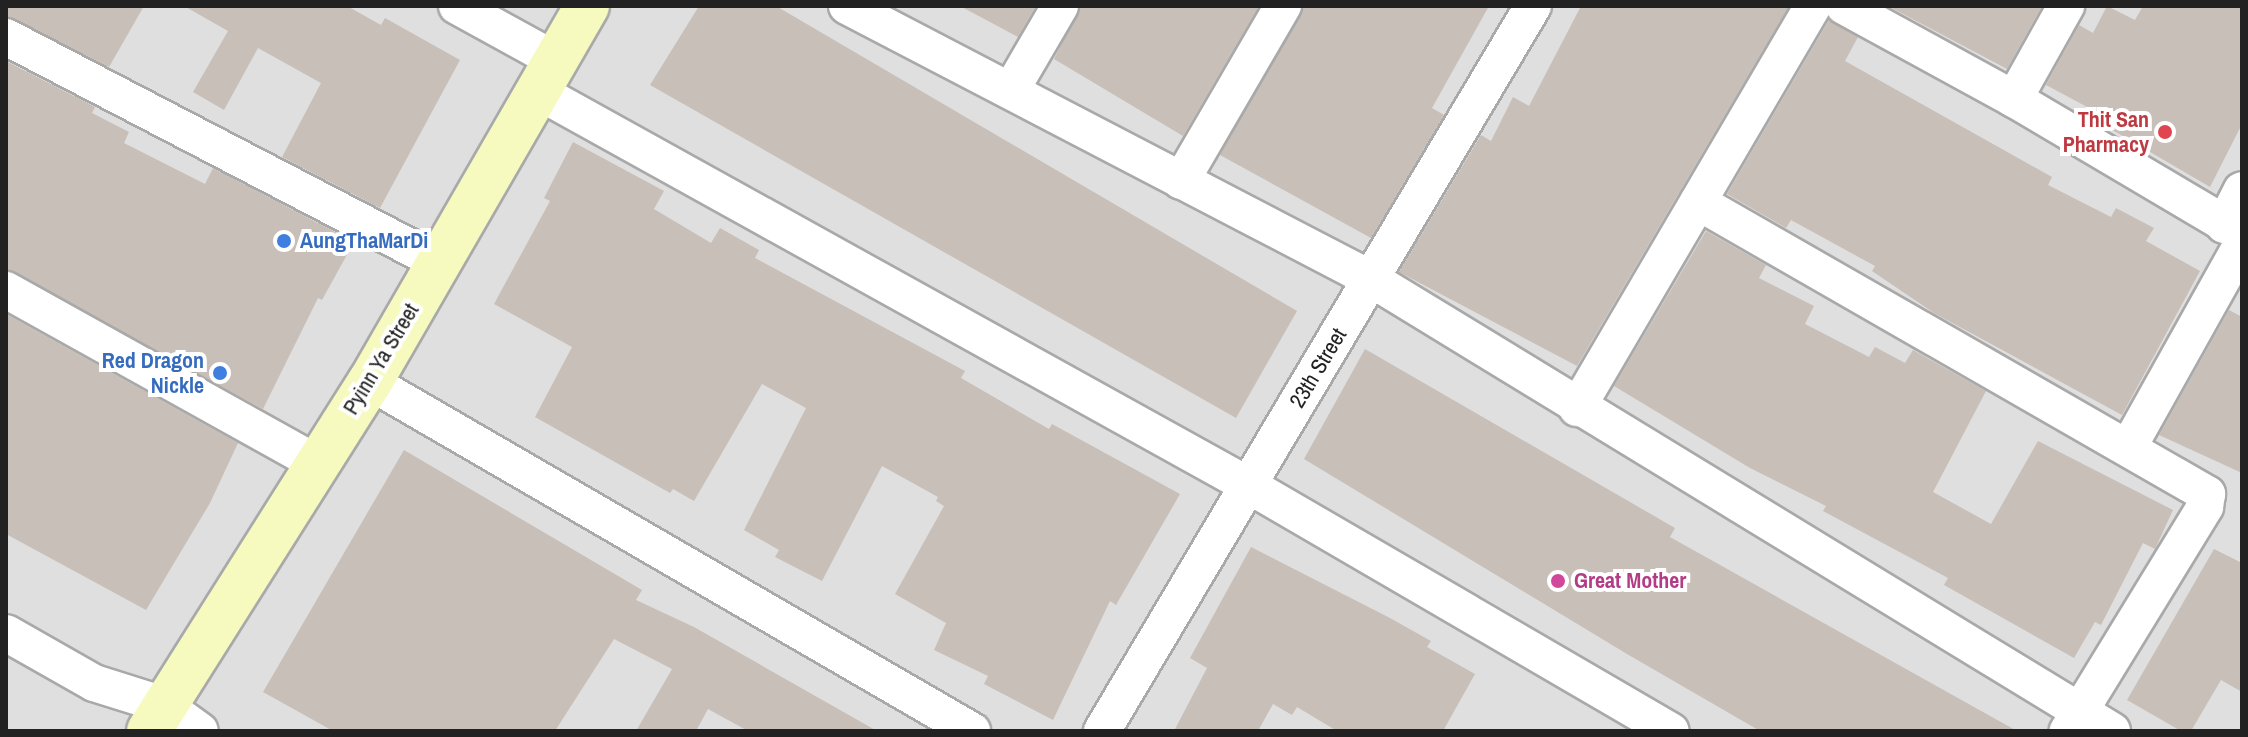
<!DOCTYPE html>
<style>
body{margin:0}
#map{position:relative;width:2248px;height:737px;overflow:hidden;background:#f2efe9;font-family:"Archivo Narrow",sans-serif}
div>[style]{position:absolute}
.residential>*{inset:0;background:#e0dfdf;transform-origin:0 0}
.building>*{inset:0;background:#c7bfb8}
.roads{filter:drop-shadow(2px 0 #a9a9a9) drop-shadow(-2px 0 #a9a9a9) drop-shadow(0 2px #a9a9a9) drop-shadow(0 -2px #a9a9a9)}
.street>*{height:36px;margin:-18px;padding:0 18px;transform-origin:18px;border-radius:18px;background:#fff}
.secondary>*{height:44px;margin:-22px;padding:0 22px;transform-origin:22px;border-radius:22px;background:#f7fabf}
.dots>*{width:22px;height:22px;translate:-50% -50%;box-sizing:border-box;border:4px solid #fff;border-radius:50%}
span{translate:-50% -50%;white-space:nowrap;text-align:center;line-height:1.15;-webkit-text-stroke:8px #fff;paint-order:stroke}
.health-label{font-size:22px;color:#be3a42;font-weight:700}
.right{translate:-100% -50%;text-align:right}
.shop-label{font-size:22px;color:#366cbe;font-weight:700}
.left{translate:0 -50%;text-align:left}
.street-label{font-size:22px;color:#222}
.hotel-label{font-size:22px;color:#b23c85;font-weight:700}
.frame{position:absolute;inset:0;border:8px solid #222;pointer-events:none}
</style>
<div id="map">
<div class="residential">
<i style="left:6px;top:6px;width:2236px;height:725px"></i>
</div>
<div class="building">
<i style="clip-path:polygon(6px 6px,144px 6px,109px 67px,6px 16px)"></i>
<i style="clip-path:polygon(184px 6px,347px 6px,381px 25px,385px 18px,460px 60px,380px 208px,282px 157px,321px 83px,258px 48px,224px 110px,193px 92px,228px 31px)"></i>
<i style="clip-path:polygon(699px 6px,776px 6px,1297px 311px,1236px 418px,650px 85px)"></i>
<i style="clip-path:polygon(960px 6px,1036px 6px,1018px 37px)"></i>
<i style="clip-path:polygon(1081px 6px,1259px 6px,1183px 136px,1054px 59px)"></i>
<i style="clip-path:polygon(1304px 6px,1489px 6px,1432px 108px,1444px 115px,1371px 238px,1220px 155px)"></i>
<i style="clip-path:polygon(1581px 6px,1789px 6px,1577px 366px,1399px 272px,1481px 135px,1491px 141px,1513px 97px,1529px 106px)"></i>
<i style="clip-path:polygon(1888px 6px,2042px 6px,2007px 69px)"></i>
<i style="clip-path:polygon(2107px 6px,2135px 20px,2143px 6px,2242px 6px,2242px 124px,2210px 187px,2085px 114px,2089px 108px,2046px 85px,2079px 25px,2093px 33px)"></i>
<i style="clip-path:polygon(1829px 20px,1858px 37px,1845px 61px,2052px 177px,2048px 185px,2111px 217px,2116px 208px,2154px 228px,2146px 241px,2200px 271px,2122px 415px,1934px 313px,1872px 271px,1875px 266px,1791px 220px,1786px 228px,1727px 194px)"></i>
<i style="clip-path:polygon(6px 61px,95px 107px,92px 113px,129px 132px,124px 143px,205px 184px,213px 168px,354px 242px,322px 300px,318px 298px,263px 409px,6px 269px)"></i>
<i style="clip-path:polygon(573px 142px,664px 191px,654px 209px,711px 243px,720px 228px,759px 250px,755px 258px,965px 371px,961px 378px,1049px 429px,1052px 424px,1180px 494px,1116px 605px,1110px 601px,1053px 720px,984px 684px,988px 676px,934px 650px,946px 623px,895px 594px,944px 506px,936px 501px,938px 497px,882px 466px,822px 581px,775px 557px,779px 550px,744px 530px,806px 408px,762px 384px,694px 501px,673px 489px,670px 493px,535px 417px,572px 347px,494px 304px,550px 201px,544px 198px)"></i>
<i style="clip-path:polygon(1706px 231px,1766px 265px,1759px 278px,1814px 306px,1805px 324px,1869px 357px,1875px 347px,1905px 363px,1913px 350px,1986px 391px,1933px 492px,1991px 524px,2038px 441px,2173px 510px,2155px 549px,2143px 543px,2101px 625px,2095px 622px,2074px 658px,1944px 585px,1948px 578px,1823px 511px,1826px 506px,1750px 468px,1614px 386px)"></i>
<i style="clip-path:polygon(2229px 310px,2242px 317px,2242px 473px,2159px 435px)"></i>
<i style="clip-path:polygon(6px 314px,238px 443px,210px 503px,146px 610px,6px 534px)"></i>
<i style="clip-path:polygon(1365px 349px,1675px 528px,1670px 537px,2017px 731px,1760px 731px,1627px 654px,1304px 459px)"></i>
<i style="clip-path:polygon(404px 450px,642px 590px,636px 600px,694px 627px,877px 731px,748px 731px,708px 709px,696px 731px,636px 731px,672px 669px,614px 639px,555px 731px,333px 731px,263px 692px)"></i>
<i style="clip-path:polygon(1251px 547px,1390px 618px,1431px 641px,1427px 647px,1475px 674px,1443px 731px,1337px 731px,1297px 707px,1292px 715px,1273px 704px,1258px 731px,1174px 731px,1207px 668px,1190px 658px)"></i>
<i style="clip-path:polygon(2214px 549px,2242px 563px,2242px 692px,2221px 680px,2191px 731px,2181px 731px,2127px 700px)"></i>
</div>
<div class="roads">
<div class="street">
<i style="left:457px;top:6px;width:114px;rotate:28.8deg"></i>
<i style="left:847px;top:6px;width:591px;rotate:27.52deg"></i>
<i style="left:1371px;top:279px;width:868px;rotate:31.38deg"></i>
<i style="left:1844px;top:6px;width:194px;rotate:28.7deg"></i>
<i style="left:2014px;top:99px;width:265px;rotate:30.6deg"></i>
<i style="left:6px;top:37px;width:487px;rotate:27.5deg"></i>
<i style="left:1011px;top:90px;width:97px;rotate:-59.7deg"></i>
<i style="left:539px;top:92px;width:811px;rotate:29deg"></i>
<i style="left:1248px;top:485px;width:489px;rotate:30.2deg"></i>
<i style="left:2014px;top:99px;width:107px;rotate:-60.8deg"></i>
<i style="left:1181px;top:181px;width:203px;rotate:-59.8deg"></i>
<i style="left:1698px;top:202px;width:587px;rotate:29.84deg"></i>
<i style="left:2207px;top:494px;width:13px;rotate:99deg"></i>
<i style="left:2205px;top:507px;width:263px;rotate:121.5deg"></i>
<i style="left:2224px;top:225px;width:39px;rotate:-63deg"></i>
<i style="left:6px;top:290px;width:354px;rotate:29.1deg"></i>
<i style="left:370px;top:382px;width:696px;rotate:30.1deg"></i>
<i style="left:1577px;top:408px;width:466px;rotate:-59.6deg"></i>
<i style="left:2128px;top:448px;width:234px;rotate:-60.8deg"></i>
<i style="left:6px;top:633px;width:101px;rotate:29.6deg"></i>
<i style="left:94px;top:683px;width:73px;rotate:17.4deg"></i>
<i style="left:164px;top:705px;width:44px;rotate:35.8deg"></i>
<i style="left:1102px;top:731px;width:843px;rotate:-59.27deg"></i>
</div>
<div class="secondary">
<i style="left:149px;top:731px;width:413px;rotate:-57.7deg"></i>
<i style="left:370px;top:382px;width:434px;rotate:-60deg"></i>
</div>
</div>
<div class="dots">
<i style="left:2165px;top:132px;background:#e0444e"></i>
<i style="left:284px;top:241px;background:#3f7fe0"></i>
<i style="left:220px;top:373px;background:#3f7fe0"></i>
<i style="left:1558px;top:581px;background:#d1479c"></i>
</div>
<div class="health-label">
<span class="right" style="left:2149px;top:132px">Thit San<br>Pharmacy</span>
</div>
<div class="shop-label">
<span class="left" style="left:300px;top:241px">AungThaMarDi</span>
<span class="right" style="left:204px;top:373px">Red Dragon<br>Nickle</span>
</div>
<div class="street-label">
<span style="left:381px;top:359px;rotate:-59deg">Pyinn Ya Street</span>
<span style="left:1318px;top:368px;rotate:-59deg">23th Street</span>
</div>
<div class="hotel-label">
<span class="left" style="left:1574px;top:581px">Great Mother</span>
</div>
<div class="frame"></div>
</div>
